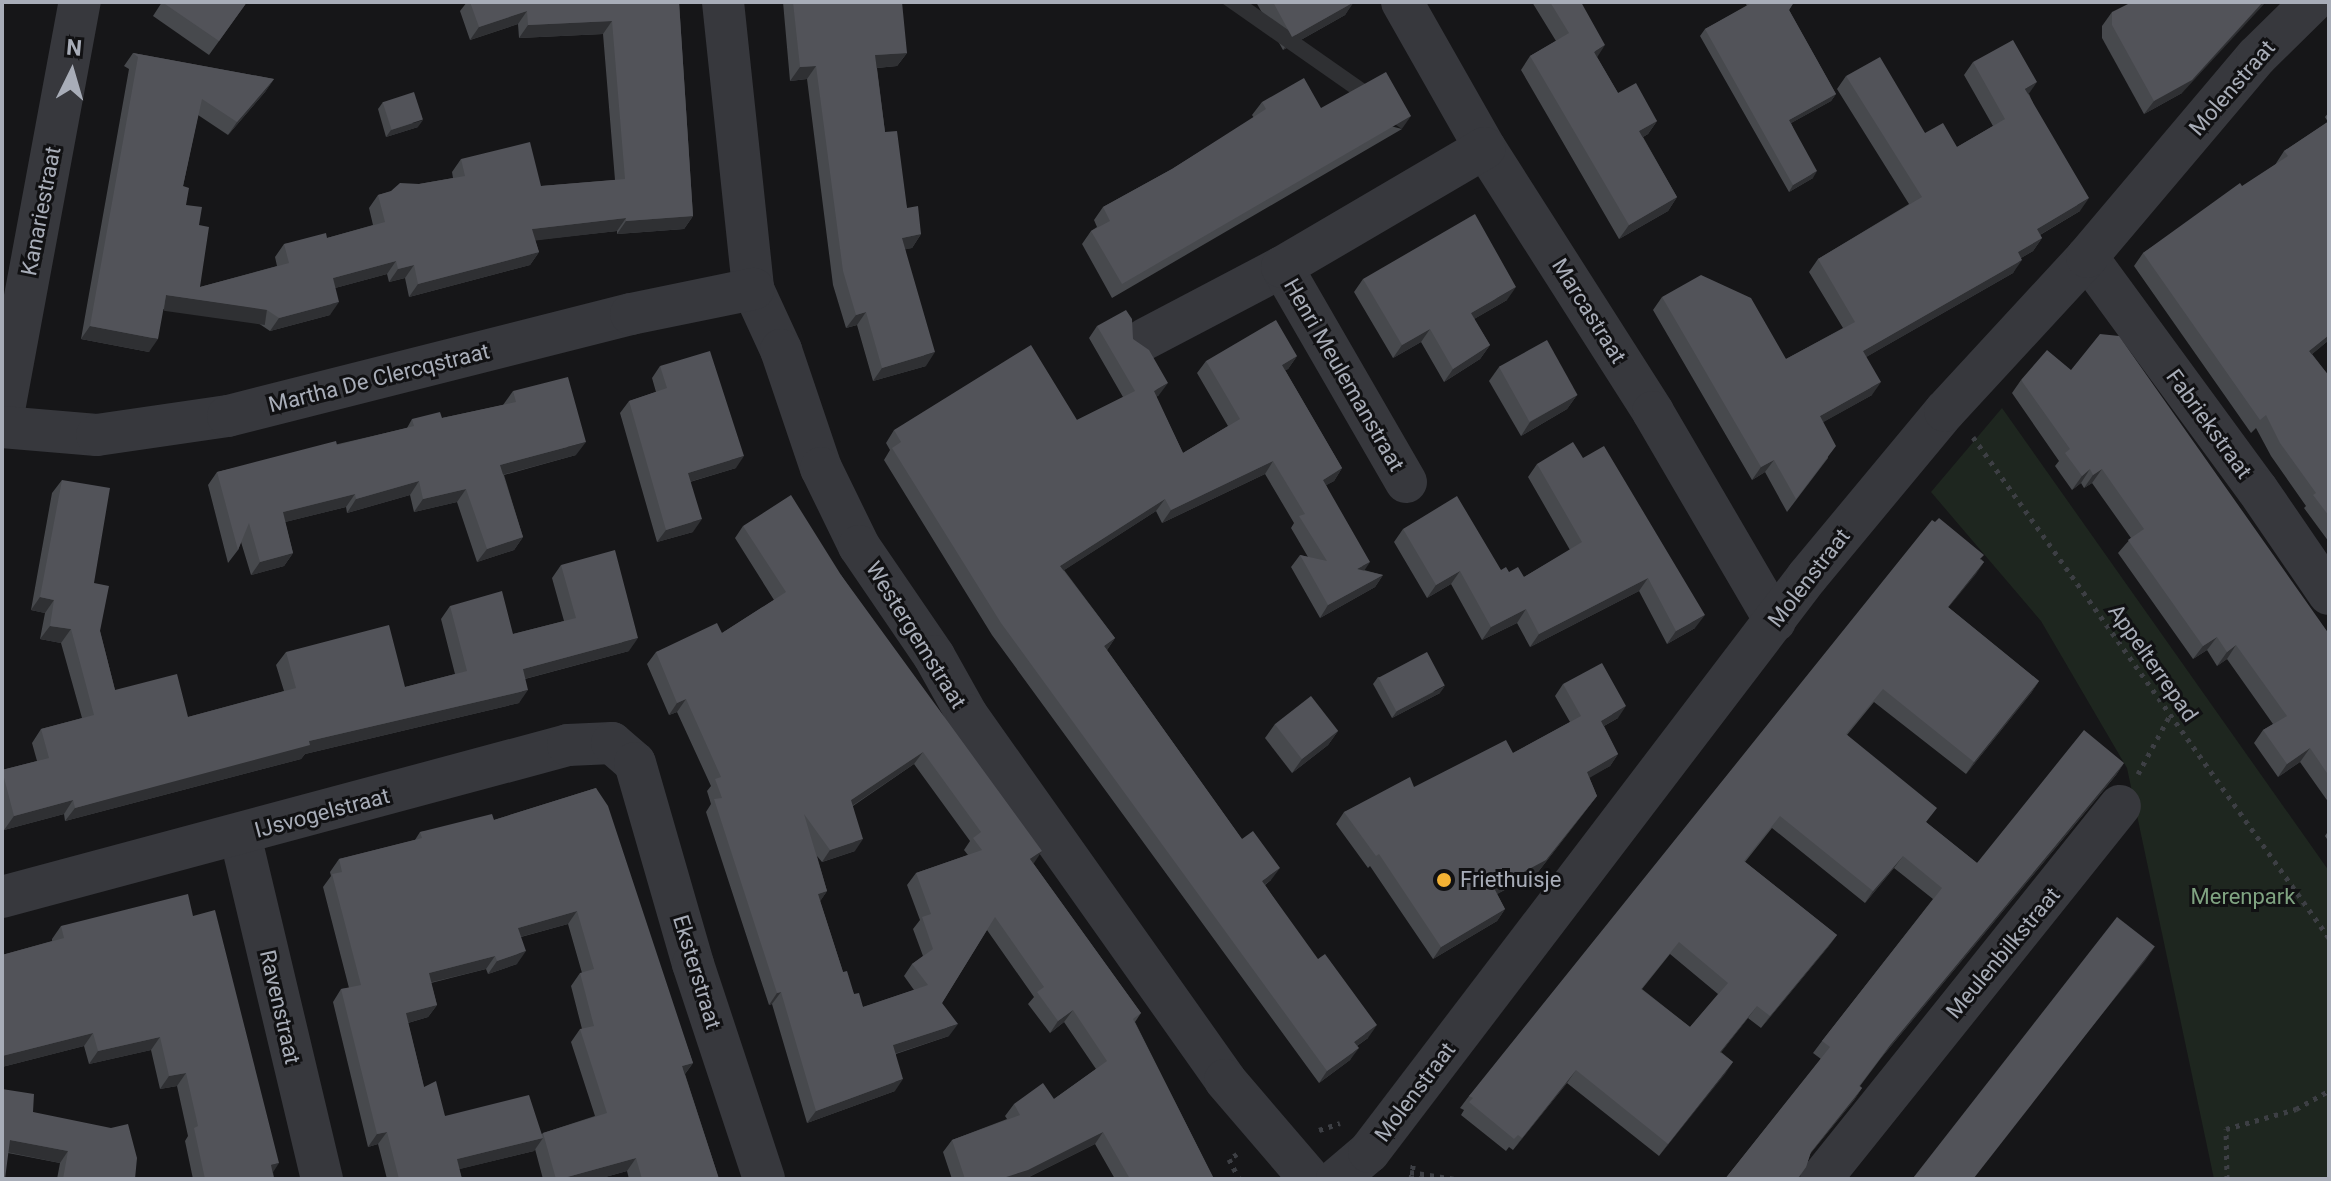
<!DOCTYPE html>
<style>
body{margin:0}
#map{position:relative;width:2331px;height:1181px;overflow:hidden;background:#161618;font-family:Roboto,sans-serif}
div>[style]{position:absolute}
.green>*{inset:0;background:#1e261f}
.path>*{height:5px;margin-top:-2.5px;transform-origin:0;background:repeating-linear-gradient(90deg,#3d3f44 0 4px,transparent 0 10px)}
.minor>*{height:42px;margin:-21px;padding:0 21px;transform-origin:21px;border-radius:21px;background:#37383d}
.wall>*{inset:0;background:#47494d}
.shaded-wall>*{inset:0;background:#2f3033;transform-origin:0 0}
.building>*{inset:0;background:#525359;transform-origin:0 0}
.dots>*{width:22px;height:22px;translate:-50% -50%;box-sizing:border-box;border:4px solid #111113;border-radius:50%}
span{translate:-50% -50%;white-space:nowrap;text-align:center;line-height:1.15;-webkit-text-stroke:6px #111113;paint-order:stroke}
.street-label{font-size:22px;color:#a8adb8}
.poi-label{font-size:22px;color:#a8adb8}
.left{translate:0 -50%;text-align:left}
.park-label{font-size:22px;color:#7fa381}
.frame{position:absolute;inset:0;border:4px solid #a8adb8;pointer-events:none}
.north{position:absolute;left:32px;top:32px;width:80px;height:80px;-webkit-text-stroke:6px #111113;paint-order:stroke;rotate:5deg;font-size:22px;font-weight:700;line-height:32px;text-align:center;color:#a8adb8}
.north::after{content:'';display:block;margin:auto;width:28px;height:36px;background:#a8adb8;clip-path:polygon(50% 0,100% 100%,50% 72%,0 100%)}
</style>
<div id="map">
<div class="green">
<i style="clip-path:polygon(2002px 408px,2329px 871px,2329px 1179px,2214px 1179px,2127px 768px,2041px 621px,1931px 492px)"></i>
</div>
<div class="path">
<i style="left:1973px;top:437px;width:615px;rotate:54.6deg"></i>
<i style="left:2138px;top:774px;width:67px;rotate:-61.5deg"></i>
<i style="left:1319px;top:1130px;width:22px;rotate:-18deg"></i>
<i style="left:1237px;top:1154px;width:9px;rotate:148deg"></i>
<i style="left:1229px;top:1159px;width:22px;rotate:63deg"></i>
<i style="left:1410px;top:1172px;width:45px;rotate:9deg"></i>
<i style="left:1411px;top:1179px;width:19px;rotate:-81deg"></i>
<i style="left:2227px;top:1179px;width:50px;rotate:-91.1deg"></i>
<i style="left:2226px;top:1129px;width:73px;rotate:-15.9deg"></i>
<i style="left:2296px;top:1109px;width:38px;rotate:-29deg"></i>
</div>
<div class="minor">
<i style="left:723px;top:2px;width:289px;rotate:84deg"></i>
<i style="left:753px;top:289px;width:67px;rotate:65.3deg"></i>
<i style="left:781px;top:350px;width:125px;rotate:71.3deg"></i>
<i style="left:821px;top:468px;width:87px;rotate:64deg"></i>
<i style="left:859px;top:546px;width:133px;rotate:55.7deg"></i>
<i style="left:934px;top:656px;width:68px;rotate:60.8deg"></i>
<i style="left:967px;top:715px;width:447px;rotate:54.7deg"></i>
<i style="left:1225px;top:1080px;width:130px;rotate:49.4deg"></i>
<i style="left:1402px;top:2px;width:168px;rotate:60.4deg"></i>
<i style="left:1485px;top:148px;width:313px;rotate:57.5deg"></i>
<i style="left:1653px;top:412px;width:242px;rotate:59.7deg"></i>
<i style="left:2087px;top:257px;width:288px;rotate:53.8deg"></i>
<i style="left:2257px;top:489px;width:127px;rotate:55.6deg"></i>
<i style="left:1145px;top:339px;width:155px;rotate:-27.7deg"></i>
<i style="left:2px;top:421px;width:426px;rotate:-79.5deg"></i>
<i style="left:2px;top:427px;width:95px;rotate:4.8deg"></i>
<i style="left:97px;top:435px;width:132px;rotate:-8.3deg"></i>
<i style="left:228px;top:416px;width:416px;rotate:-14.2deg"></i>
<i style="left:631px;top:314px;width:125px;rotate:-11.6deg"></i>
<i style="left:1406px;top:482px;width:248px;rotate:-120deg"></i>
<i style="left:1282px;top:267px;width:235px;rotate:-30.4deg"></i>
<i style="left:240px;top:835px;width:354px;rotate:76.6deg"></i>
<i style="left:2px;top:897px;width:586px;rotate:-15.03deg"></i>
<i style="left:568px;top:745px;width:44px;rotate:-2.6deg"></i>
<i style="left:612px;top:743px;width:30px;rotate:41deg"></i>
<i style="left:635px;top:763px;width:209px;rotate:73.9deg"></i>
<i style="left:693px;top:964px;width:226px;rotate:71.7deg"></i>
<i style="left:1337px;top:1179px;width:42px;rotate:-40.2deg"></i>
<i style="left:1369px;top:1152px;width:723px;rotate:-52.7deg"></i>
<i style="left:1807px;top:577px;width:216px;rotate:-50.3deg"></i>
<i style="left:1945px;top:411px;width:209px;rotate:-47.3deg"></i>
<i style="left:2087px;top:257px;width:263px;rotate:-49.8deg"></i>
<i style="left:2257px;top:56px;width:77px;rotate:-44.5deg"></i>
<i style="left:1821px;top:1179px;width:478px;rotate:-51.3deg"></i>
</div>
<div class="wall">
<i style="clip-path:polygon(162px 2px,247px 2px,209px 55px,153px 16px)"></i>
<i style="clip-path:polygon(467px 2px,679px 2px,693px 216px,684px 229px,617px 234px,617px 231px,535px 240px,539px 252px,530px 265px,409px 297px,405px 278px,389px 282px,387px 274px,335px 288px,330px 315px,270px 331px,258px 323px,163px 309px,149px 352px,81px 339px,129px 69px,124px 66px,133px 53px,274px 79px,265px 92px,228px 135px,198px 115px,183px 186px,186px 205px,199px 225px,200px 287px,277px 266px,275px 257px,284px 244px,327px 238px,373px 225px,369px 208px,378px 195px,419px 184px,453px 178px,452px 172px,461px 159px,541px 186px,615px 180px,603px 34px,519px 38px,518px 24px,470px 40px,460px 11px)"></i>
<i style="clip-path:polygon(783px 2px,885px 2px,907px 53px,897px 66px,877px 68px,885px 132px,907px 208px,921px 234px,912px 248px,905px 249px,926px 366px,873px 381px,857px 325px,846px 328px,833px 285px,807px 79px,790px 81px)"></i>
<i style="clip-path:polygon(1256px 2px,1353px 2px,1345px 15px,1283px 50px)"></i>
<i style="clip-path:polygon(1532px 2px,1581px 2px,1597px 57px,1618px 93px,1657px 121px,1648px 134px,1643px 137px,1677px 197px,1668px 211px,1619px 239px,1521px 70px,1530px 56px,1556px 41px)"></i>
<i style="clip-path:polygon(1745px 2px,1794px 2px,1789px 10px,1836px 94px,1831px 101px,1791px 123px,1813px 178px,1789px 192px,1700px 36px,1705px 29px,1747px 6px)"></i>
<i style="clip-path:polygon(2112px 12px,2182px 93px,2144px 114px,2102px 38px,2102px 26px)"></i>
<i style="clip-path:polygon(1973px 62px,2029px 94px,2080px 211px,2040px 235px,2042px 238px,2033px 251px,2021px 258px,2013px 273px,1866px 357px,1872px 395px,1823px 422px,1828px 458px,1787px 512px,1765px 472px,1752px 480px,1653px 310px,1662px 297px,1786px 359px,1843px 328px,1809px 272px,1818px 259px,1909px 204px,1837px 89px,1846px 76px,1925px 133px,1957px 147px,1993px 126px,1964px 75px)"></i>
<i style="clip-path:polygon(383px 102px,418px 127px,386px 137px,378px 109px)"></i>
<i style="clip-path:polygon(1262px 102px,1321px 108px,1402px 129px,1112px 298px,1082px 244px,1091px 231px,1097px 227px,1094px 220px,1103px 207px,1172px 169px,1254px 118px,1252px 115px)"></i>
<i style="clip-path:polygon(2329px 112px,2329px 340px,2312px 354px,2329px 376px,2329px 542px,2304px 508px,2306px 506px,2271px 456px,2256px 428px,2251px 433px,2134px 266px,2143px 253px,2275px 165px,2284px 151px,2328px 122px,2325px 117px)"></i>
<i style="clip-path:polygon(1363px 279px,1507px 300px,1474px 319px,1490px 345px,1480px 359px,1444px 382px,1421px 342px,1393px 358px,1354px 292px)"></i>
<i style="clip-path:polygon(1097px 326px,1133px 339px,1159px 395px,1156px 397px,1183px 453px,1228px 426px,1197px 373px,1206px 361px,1297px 356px,1288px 369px,1285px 370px,1342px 468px,1334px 481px,1326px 485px,1364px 570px,1383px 575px,1375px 587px,1320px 618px,1291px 567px,1300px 555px,1308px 557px,1291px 528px,1294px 523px,1265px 474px,1162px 523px,1156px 511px,1064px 570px,1115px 638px,1107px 650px,1271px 880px,1265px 885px,1368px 1038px,1357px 1046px,1350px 1060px,1319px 1083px,992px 635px,884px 460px,890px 450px,886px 443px,894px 430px,1077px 420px,1123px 397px,1089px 338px)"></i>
<i style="clip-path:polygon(660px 366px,736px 468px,690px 482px,693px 532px,657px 542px,620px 413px,629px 401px,656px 392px,652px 378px)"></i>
<i style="clip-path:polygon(1499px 367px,1577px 395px,1567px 409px,1521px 436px,1489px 381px)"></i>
<i style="clip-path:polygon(2021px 380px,2329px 634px,2329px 803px,2300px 762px,2278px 777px,2254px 743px,2263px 730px,2273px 724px,2227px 659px,2217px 666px,2207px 650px,2193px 659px,2118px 553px,2131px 538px,2092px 483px,2084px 488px,2081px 483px,2072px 490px,2055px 466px,2059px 461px,2012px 393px)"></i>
<i style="clip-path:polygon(513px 391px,576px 455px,504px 475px,523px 537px,514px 550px,477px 562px,457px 502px,414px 512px,410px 495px,347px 513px,346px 507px,285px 522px,293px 553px,284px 566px,251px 575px,241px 542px,238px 550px,228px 563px,208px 485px,217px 472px,407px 428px,412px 419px,442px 418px,503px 405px)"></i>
<i style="clip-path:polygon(1583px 458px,1695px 628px,1667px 644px,1639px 591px,1530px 647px,1517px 623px,1482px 640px,1451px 584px,1427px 598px,1394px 542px,1403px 529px,1501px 570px,1524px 577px,1570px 550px,1528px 477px,1537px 464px)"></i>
<i style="clip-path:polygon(62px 480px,94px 583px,100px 631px,115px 690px,188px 717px,284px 691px,276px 665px,286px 652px,405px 687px,455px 674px,441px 619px,450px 606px,513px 634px,564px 621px,552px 578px,561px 565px,629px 651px,525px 679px,519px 703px,305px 754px,301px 759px,65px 821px,64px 814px,4px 830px,2px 821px,2px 770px,37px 761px,32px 743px,41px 729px,82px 718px,61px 643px,40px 639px,45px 613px,31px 610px,52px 493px)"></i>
<i style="clip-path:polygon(evenodd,743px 526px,841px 575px,1033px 863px,1141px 1013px,1135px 1022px,1214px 1179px,1115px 1179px,1095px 1144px,1025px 1179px,952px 1179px,943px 1152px,952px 1140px,1007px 1119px,1005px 1116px,1014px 1104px,1054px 1099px,1096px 1069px,1064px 1022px,1050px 1033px,1028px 1004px,1034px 997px,987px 930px,942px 1003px,949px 1036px,896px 1054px,895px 1091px,807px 1123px,772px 1004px,769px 1005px,706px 812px,711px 804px,707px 791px,711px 786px,677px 712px,669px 715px,647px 664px,656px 652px,722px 633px,774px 600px,735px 538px,743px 526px,914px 764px,970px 841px,964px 850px,968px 855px,916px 873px,907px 885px,920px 920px,913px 929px,923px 956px,912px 964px,904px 976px,914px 990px,863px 1007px,854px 994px,843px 972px,820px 901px,827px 891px,817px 856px,822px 862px,855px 851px,853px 806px,914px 764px)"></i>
<i style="clip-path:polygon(evenodd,1981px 559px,1984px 562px,1948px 607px,2039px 681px,2031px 693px,1966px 774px,1874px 702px,1847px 735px,1927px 823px,1977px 863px,2124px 763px,2116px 775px,1881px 1058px,1860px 1086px,1862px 1088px,1854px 1100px,1810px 1154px,1806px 1167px,1798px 1179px,1725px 1179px,1821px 1059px,1813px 1053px,1822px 1041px,1933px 899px,1894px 868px,1865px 903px,1772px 828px,1745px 862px,1837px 935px,1828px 947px,1761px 1028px,1748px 1018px,1721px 1052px,1733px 1062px,1659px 1156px,1567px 1083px,1513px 1150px,1509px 1147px,1506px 1151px,1461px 1115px,1464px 1110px,1460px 1108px,1469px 1096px,1981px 559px,1670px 954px,1718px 994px,1690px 1027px,1642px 989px,1670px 954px)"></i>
<i style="clip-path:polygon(1378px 677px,1440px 693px,1392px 718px,1373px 684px)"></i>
<i style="clip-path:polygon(1563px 684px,1618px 718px,1604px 726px,1618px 754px,1610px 766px,1589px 777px,1597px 796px,1538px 872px,1497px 894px,1505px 909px,1497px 921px,1433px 959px,1370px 866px,1368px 868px,1336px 824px,1344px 812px,1513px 753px,1570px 722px,1555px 696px)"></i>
<i style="clip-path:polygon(1275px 724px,1338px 731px,1328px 745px,1292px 773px,1265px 738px)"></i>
<i style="clip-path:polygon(evenodd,596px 788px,693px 1063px,685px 1074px,719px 1179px,629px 1179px,627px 1171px,598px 1179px,543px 1179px,535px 1149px,534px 1151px,459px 1169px,462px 1179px,387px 1179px,378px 1144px,368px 1147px,333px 1002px,341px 989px,349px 988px,323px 887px,331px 876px,330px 872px,339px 859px,415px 840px,420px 832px,494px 820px,596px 788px,568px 924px,582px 973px,580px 973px,571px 986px,582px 1029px,580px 1029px,571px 1042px,595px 1116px,543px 1133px,542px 1134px,445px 1116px,424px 1087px,408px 1023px,428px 1017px,437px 1005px,431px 983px,486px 969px,488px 974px,517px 964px,521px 937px,568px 924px)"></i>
<i style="clip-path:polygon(2329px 830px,2329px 842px,2325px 836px)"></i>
<i style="clip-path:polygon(193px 916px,273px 1172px,274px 1179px,193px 1179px,185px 1141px,188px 1136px,177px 1086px,160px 1089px,151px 1050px,89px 1064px,84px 1046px,2px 1067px,2px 955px,52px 941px,52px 939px,61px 926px)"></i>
<i style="clip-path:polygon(2px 1089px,33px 1112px,135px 1179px,57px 1179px,60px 1163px,8px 1153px)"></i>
</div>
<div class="shaded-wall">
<i style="clip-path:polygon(1354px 2px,1345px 15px,1283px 50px,1292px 37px)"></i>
<i style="clip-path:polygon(2263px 2px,2266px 2px,2182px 93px,2144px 114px,2154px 101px)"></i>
<i style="clip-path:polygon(527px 11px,518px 24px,470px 40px,479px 27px)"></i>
<i style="clip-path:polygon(612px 21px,603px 34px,519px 38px,528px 25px)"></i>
<i style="clip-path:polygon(1605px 45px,1596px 59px,1594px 52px)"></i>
<i style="clip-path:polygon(907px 53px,897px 66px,866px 69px,875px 55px)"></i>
<i style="clip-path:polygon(816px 66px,807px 79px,790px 81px,800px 67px)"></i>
<i style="clip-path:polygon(274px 79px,265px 92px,228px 135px,237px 122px)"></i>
<i style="clip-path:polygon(2037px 82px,2028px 95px,2025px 89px)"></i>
<i style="clip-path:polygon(1836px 94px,1831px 101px,1784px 127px,1789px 120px)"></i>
<i style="left:1411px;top:116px;width:16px;height:334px;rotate:125deg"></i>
<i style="clip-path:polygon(423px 120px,418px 127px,386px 137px,391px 130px)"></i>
<i style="clip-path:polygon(1657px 121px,1648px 134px,1630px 144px,1639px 131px)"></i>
<i style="clip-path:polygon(1817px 171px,1813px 178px,1789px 192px,1793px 185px)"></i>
<i style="clip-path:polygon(1677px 197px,1668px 211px,1619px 239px,1629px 225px)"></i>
<i style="clip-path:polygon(2089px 198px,2080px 211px,2028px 242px,2037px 229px)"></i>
<i style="clip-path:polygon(693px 216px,684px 229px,617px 234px,626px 221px)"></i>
<i style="clip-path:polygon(626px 218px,617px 231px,523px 242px,532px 229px)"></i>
<i style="clip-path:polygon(921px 234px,912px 248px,893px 252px,902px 238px)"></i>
<i style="clip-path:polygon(2042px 238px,2033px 251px,2009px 265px,2018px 252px)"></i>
<i style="clip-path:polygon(539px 252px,530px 265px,409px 297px,418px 284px)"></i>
<i style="clip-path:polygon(2022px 260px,2013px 273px,1854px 364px,1863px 351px)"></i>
<i style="clip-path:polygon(396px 261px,387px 274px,324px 291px,333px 278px)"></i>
<i style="clip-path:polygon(414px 265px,405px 278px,389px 282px,398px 269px)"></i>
<i style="clip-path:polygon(1516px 287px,1507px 300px,1462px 326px,1471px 313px)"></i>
<i style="left:166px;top:295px;width:102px;height:16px;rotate:8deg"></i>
<i style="clip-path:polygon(339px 302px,330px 315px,270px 331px,279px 318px)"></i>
<i style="clip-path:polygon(866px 312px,857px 325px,846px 328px,856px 315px)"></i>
<i style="clip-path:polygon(90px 326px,158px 339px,149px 352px,81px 339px)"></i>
<i style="clip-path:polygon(1430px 329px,1421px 342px,1393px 358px,1402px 345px)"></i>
<i style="clip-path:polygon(2329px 335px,2329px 340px,2300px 364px,2309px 351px)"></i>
<i style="clip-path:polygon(1490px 345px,1480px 359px,1444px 382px,1453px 369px)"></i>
<i style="clip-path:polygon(935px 352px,926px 366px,873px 381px,882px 368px)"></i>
<i style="clip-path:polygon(1297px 356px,1288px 369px,1274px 377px,1282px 365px)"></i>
<i style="clip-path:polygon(1881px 382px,1872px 395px,1811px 429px,1820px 416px)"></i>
<i style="clip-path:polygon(1168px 383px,1159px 395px,1145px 404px,1154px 391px)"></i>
<i style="clip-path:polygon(1577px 395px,1567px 409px,1521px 436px,1530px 422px)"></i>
<i style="clip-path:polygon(586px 442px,576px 455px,491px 478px,500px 465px)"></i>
<i style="clip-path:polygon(744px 456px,736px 468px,679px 485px,688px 473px)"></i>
<i style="clip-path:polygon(1774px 460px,1765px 472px,1752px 480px,1761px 467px)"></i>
<i style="clip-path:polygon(1273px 461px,1265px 474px,1162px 523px,1171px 510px)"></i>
<i style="clip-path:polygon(1342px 468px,1334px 481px,1314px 492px,1323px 480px)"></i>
<i style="clip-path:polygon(2090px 469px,2081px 483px,2072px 490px,2082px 476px)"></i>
<i style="clip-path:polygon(2102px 469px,2092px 483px,2084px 488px,2093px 475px)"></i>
<i style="clip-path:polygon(419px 481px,410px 495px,347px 513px,356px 499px)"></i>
<i style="clip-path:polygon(466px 489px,457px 502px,414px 512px,423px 499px)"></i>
<i style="clip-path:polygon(355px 494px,346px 507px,273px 525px,283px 512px)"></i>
<i style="clip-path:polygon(1165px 499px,1156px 511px,1052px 578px,1060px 566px)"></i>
<i style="clip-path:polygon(702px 519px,693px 532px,657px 542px,666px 530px)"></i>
<i style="clip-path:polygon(523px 537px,514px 550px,477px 562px,487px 549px)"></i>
<i style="clip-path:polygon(293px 553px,284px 566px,251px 575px,260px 562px)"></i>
<i style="clip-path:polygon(1370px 562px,1362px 574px,1357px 569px)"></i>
<i style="clip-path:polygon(1984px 562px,1976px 574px,1939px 619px,1948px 607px)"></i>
<i style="clip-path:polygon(1460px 571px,1451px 584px,1427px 598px,1436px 585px)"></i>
<i style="clip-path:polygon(1383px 575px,1375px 587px,1320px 618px,1328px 605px)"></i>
<i style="clip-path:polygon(1648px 578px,1639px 591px,1530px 647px,1539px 634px)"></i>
<i style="clip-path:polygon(40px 597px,54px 600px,45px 613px,31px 610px)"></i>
<i style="clip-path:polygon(1526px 609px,1517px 623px,1482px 640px,1491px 627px)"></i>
<i style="clip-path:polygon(1705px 615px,1695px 628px,1667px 644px,1676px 631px)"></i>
<i style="clip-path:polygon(50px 626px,71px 629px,61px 643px,40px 639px)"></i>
<i style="clip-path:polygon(2217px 637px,2207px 650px,2193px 659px,2203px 646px)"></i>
<i style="clip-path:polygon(638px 638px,629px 651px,513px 682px,523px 669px)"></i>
<i style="clip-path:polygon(1115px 638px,1107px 650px,1104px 646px)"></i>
<i style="clip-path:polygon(2236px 645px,2227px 659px,2217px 666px,2227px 652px)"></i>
<i style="clip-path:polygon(2039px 681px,2031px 693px,1966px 774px,1974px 762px)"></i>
<i style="clip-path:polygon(1445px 686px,1440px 693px,1392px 718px,1397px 711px)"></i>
<i style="clip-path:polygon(528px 690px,519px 703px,305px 754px,301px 759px,65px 821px,75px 808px,309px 741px)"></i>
<i style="clip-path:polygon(686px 699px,677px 712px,669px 715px,677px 703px)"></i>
<i style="clip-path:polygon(1626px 706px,1618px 718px,1593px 732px,1601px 721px)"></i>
<i style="clip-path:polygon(1338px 731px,1328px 745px,1292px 773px,1302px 759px)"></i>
<i style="clip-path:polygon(2310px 748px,2300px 762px,2278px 777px,2287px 764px)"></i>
<i style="clip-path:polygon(923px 752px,914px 764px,843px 812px,851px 800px)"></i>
<i style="clip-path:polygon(1618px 754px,1610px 766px,1579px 784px,1587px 772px)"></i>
<i style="clip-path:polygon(2124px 763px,2116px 775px,1881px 1058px,1890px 1045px)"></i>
<i style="clip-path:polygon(1597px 796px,1538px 872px,1486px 900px,1494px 888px)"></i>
<i style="clip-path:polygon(73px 800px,64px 814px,4px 830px,14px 816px)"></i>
<i style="clip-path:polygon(863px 839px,855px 851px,822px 862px,830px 850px)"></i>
<i style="clip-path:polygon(1042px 851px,1034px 863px,1022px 871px,1030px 859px)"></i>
<i style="clip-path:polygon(1903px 856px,1894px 868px,1865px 903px,1873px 891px)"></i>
<i style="clip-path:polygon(1280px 868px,1271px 880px,1253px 893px,1262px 881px)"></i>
<i style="clip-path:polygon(827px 891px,819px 903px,818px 894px)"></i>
<i style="clip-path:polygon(1505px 909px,1497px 921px,1433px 959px,1441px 947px)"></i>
<i style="clip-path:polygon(577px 911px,568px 924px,509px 940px,518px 928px)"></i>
<i style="clip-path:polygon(1837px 935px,1828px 947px,1761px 1028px,1770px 1016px)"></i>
<i style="clip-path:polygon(2155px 947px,2145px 961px,1969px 1179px,1968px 1179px)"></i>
<i style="clip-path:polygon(526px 951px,517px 964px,488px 974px,497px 961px)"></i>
<i style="clip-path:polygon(495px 956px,486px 969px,420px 985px,429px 973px)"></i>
<i style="clip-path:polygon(781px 992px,772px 1004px,769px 1005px,777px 993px)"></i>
<i style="clip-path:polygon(437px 1005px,428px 1017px,397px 1026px,406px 1013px)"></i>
<i style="clip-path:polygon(1757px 1006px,1748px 1018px,1712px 1064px,1720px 1052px)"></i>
<i style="clip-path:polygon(1073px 1010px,1064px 1022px,1050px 1033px,1058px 1021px)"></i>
<i style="clip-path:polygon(958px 1024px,949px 1036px,885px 1057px,893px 1045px)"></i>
<i style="clip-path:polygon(1377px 1025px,1368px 1038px,1345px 1054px,1354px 1042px)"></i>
<i style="clip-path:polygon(93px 1033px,84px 1046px,2px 1067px,2px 1056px)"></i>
<i style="clip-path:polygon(160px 1037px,151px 1050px,89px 1064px,98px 1051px)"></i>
<i style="clip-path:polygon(1359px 1048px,1350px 1060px,1319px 1083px,1327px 1071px)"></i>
<i style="clip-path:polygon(1733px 1062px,1725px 1074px,1659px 1156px,1668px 1144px)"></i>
<i style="clip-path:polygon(693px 1063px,684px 1075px,682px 1066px)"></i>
<i style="clip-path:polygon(1576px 1070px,1567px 1083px,1513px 1150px,1522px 1138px)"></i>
<i style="clip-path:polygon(186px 1073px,177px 1086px,160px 1089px,169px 1076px)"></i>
<i style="clip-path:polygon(903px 1079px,895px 1091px,807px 1123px,816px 1111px)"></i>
<i style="clip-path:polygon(1862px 1088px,1854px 1100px,1802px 1164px,1811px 1152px)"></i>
<i style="clip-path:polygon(387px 1132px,378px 1144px,368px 1147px,377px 1134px)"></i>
<i style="clip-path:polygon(1103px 1132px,1095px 1144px,1025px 1179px,1000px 1179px)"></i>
<i style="clip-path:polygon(543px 1138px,534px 1151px,448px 1172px,457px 1159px)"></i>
<i style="clip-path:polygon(10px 1140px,68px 1151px,60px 1163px,2px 1151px)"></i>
<i style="clip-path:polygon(636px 1158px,627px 1171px,598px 1179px,560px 1179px)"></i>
<i style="clip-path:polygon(279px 1163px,270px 1177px,271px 1165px)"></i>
</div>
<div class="building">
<i style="clip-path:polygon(162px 2px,247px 2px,219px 41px)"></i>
<i style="clip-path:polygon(470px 2px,679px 2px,693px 216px,626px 221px,626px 218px,532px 229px,539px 252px,418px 284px,414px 265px,398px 269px,396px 261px,333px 278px,339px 302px,279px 318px,267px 310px,166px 295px,158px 339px,90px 326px,138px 57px,133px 53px,274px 79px,237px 122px,202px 99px,183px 186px,189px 188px,186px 205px,202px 207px,199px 225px,209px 227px,200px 287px,289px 263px,284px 244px,326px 233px,327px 238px,385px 222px,378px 195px,391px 191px,400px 183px,419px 184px,465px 176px,461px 159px,530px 142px,541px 186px,625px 179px,612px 21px,528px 25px,527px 11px,479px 27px)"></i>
<i style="clip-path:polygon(793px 2px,885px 2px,885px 3px,902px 2px,907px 53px,875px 55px,885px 132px,897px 131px,907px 208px,918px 206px,921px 234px,902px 238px,935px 352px,882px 368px,866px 312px,856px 315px,843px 271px,816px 66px,800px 67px)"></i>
<i style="clip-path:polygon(1273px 2px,1354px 2px,1292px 37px)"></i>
<i style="clip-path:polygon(1550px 2px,1581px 2px,1605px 45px,1594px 52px,1618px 93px,1636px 83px,1657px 121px,1639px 131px,1677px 197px,1629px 225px,1530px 56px,1569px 33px)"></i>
<i style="clip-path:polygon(1753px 2px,1794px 2px,1789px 10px,1836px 94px,1789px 120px,1817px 171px,1793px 185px,1705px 29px)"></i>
<i style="clip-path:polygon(2132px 2px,2263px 2px,2192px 80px,2154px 101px,2112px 25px,2112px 12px)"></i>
<i style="clip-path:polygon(2013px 40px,2037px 82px,2025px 89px,2089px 198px,2037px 229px,2042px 238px,2018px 252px,2022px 260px,1863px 351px,1881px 382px,1820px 416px,1836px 446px,1796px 499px,1774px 460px,1761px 467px,1662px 297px,1701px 275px,1751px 298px,1786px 359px,1855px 322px,1818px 259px,1922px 197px,1846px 76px,1880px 57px,1925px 133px,1943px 123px,1957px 147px,2005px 119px,1973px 62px)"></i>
<i style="clip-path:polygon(1386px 72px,1411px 116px,1122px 284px,1091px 231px,1110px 221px,1103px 207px,1172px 169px,1266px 109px,1262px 102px,1304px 78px,1321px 108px)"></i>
<i style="left:414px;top:92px;width:29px;height:33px;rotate:72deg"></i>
<i style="clip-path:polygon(2329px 121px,2329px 335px,2309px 351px,2329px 376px,2329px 516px,2313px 495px,2316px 493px,2280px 443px,2266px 415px,2260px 420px,2143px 253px,2240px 183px,2242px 186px,2288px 156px,2284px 151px)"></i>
<i style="clip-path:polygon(1475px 214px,1516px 287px,1471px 313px,1490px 345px,1453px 369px,1430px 329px,1402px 345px,1363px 279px)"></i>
<i style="clip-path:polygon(1126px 310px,1132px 319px,1133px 339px,1149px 350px,1168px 383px,1154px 391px,1183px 453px,1240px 419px,1206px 361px,1276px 320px,1297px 356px,1282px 365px,1342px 468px,1323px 480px,1370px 562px,1357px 569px,1383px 575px,1328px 605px,1300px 555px,1327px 561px,1299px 516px,1305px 514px,1273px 461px,1171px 510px,1165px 499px,1060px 566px,1115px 638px,1104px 646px,1242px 839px,1253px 831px,1280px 868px,1262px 881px,1318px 959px,1325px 954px,1377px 1025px,1354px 1042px,1359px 1048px,1327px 1071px,1001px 623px,892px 448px,901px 442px,894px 430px,1031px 345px,1077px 420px,1135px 391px,1097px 326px)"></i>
<i style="clip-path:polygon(2100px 334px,2119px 336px,2329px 634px,2329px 776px,2310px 748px,2287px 764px,2263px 730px,2287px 716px,2236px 645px,2227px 652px,2217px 637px,2203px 646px,2128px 540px,2144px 529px,2102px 469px,2093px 475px,2090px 469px,2082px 476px,2065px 453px,2070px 449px,2021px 380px,2047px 350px,2071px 370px)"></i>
<i style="left:1547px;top:340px;width:63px;height:55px;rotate:61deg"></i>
<i style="clip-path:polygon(710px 351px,744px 456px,688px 473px,702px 519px,666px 530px,629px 401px,667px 388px,660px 366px)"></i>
<i style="clip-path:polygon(568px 377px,586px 442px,500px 465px,523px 537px,487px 549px,466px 489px,423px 499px,419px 481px,356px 499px,355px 494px,283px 512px,293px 553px,260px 562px,249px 523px,238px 550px,217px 472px,336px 441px,337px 445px,414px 426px,412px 419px,440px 412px,442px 418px,516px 402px,513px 391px)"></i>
<i style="clip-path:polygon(1573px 442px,1583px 458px,1604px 446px,1705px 615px,1676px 631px,1648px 578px,1539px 634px,1526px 609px,1491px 627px,1460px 571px,1436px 585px,1403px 529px,1457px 496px,1501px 570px,1506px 567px,1509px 572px,1518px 567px,1524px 577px,1582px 542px,1537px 464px)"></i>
<i style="clip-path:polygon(62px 480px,110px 488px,94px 583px,109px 586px,100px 631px,115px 690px,177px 674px,188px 717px,296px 688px,286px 652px,389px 625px,405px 687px,467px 671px,450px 606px,502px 591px,513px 634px,576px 618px,561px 565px,615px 550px,638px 638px,523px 669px,528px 690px,309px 741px,310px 745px,75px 808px,73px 800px,14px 816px,2px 770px,49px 758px,41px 729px,94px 715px,71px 629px,50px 626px,54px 600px,40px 597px)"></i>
<i style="clip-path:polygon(evenodd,791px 495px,841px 575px,1042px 851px,1030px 859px,1141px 1013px,1133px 1019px,1214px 1179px,1130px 1179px,1103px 1132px,1028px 1170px,1000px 1179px,965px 1179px,952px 1140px,1020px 1115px,1014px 1104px,1043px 1083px,1054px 1099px,1107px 1061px,1073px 1010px,1058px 1021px,1037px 992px,1044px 987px,995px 917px,942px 1003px,958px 1024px,893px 1045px,903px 1079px,816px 1111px,781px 992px,777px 993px,714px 799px,722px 798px,715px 779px,721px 777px,686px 699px,677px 703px,656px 652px,717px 623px,722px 633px,786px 592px,743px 526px,791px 495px,923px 752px,981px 832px,973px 838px,982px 850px,916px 873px,931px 914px,922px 917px,933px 949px,912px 964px,928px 985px,863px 1007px,859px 993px,854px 994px,847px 971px,843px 972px,818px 894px,827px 891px,804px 814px,830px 850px,863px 839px,851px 800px,923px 752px)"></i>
<i style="clip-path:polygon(evenodd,1939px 518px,1984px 555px,1980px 559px,1984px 562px,1948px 607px,2039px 681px,1974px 762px,1883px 689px,1846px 734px,1937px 808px,1926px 822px,1977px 863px,2084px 730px,2124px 763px,1890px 1045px,1859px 1086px,1862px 1088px,1811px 1152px,1806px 1167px,1797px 1179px,1725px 1179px,1830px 1047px,1822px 1041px,1942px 888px,1903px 856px,1873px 891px,1780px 816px,1744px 861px,1837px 935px,1770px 1016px,1757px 1006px,1720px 1052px,1733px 1062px,1668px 1144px,1576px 1070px,1522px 1138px,1518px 1135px,1514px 1139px,1469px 1102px,1473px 1098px,1469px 1096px,1932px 520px,1935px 522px,1939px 518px,1679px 942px,1728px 983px,1690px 1027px,1641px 989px,1679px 942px)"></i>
<i style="left:1427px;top:652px;width:38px;height:55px;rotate:62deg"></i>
<i style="clip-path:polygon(1602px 663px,1626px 706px,1601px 721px,1618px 754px,1587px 772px,1597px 796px,1546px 860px,1494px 888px,1505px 909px,1441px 947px,1379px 854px,1376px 856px,1344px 812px,1410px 777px,1414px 787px,1506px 740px,1513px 753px,1581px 716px,1563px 684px)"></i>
<i style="left:1311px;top:696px;width:44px;height:46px;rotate:52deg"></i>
<i style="clip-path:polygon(596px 788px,608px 806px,693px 1063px,682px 1066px,719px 1179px,642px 1179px,636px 1158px,560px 1179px,556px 1179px,543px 1133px,607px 1113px,580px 1029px,594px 1026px,580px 973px,594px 969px,577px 911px,518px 928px,526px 951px,497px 961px,495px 956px,429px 973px,437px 1005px,406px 1013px,424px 1087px,436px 1081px,445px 1116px,529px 1095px,543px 1138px,457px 1159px,462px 1179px,399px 1179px,387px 1132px,377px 1134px,341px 989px,361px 985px,332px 874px,342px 872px,339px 859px,422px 838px,420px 832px,492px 814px,494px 820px)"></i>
<i style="clip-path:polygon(188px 894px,193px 916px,215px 910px,279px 1163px,271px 1165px,274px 1179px,205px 1179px,194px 1128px,198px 1126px,186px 1073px,169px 1076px,160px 1037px,98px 1051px,93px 1033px,2px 1056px,2px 955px,64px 938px,61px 926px)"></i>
<i style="left:2117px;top:917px;width:48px;height:336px;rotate:38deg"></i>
<i style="clip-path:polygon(2px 1089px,34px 1094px,33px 1112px,111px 1128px,128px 1124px,137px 1158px,135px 1179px,63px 1179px,68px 1151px,10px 1140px,5px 1179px,2px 1179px)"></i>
</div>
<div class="dots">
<i style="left:1444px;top:880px;background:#f2b134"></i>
</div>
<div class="street-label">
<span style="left:2232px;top:88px;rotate:-49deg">Molenstraat</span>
<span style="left:41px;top:211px;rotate:-79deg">Kanariestraat</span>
<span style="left:1589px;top:311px;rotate:58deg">Marcastraat</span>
<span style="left:1344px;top:375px;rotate:60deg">Henri Meulemanstraat</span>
<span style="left:379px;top:378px;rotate:-14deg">Martha De Clercqstraat</span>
<span style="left:2209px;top:424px;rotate:54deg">Fabriekstraat</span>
<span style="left:1809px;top:578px;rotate:-52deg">Molenstraat</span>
<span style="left:916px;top:635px;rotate:58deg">Westergemstraat</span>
<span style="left:2153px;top:663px;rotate:55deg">Appelterrepad</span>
<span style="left:322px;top:813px;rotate:-15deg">IJsvogelstraat</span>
<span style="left:2003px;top:953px;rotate:-50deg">Meulenbilkstraat</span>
<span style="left:697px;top:972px;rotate:73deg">Eksterstraat</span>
<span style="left:280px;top:1007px;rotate:77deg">Ravenstraat</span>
<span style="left:1415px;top:1092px;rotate:-53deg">Molenstraat</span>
</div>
<div class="poi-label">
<span class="left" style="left:1460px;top:880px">Friethuisje</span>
</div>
<div class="park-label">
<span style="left:2243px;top:897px">Merenpark</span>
</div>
<div class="frame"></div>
<div class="north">N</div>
</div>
